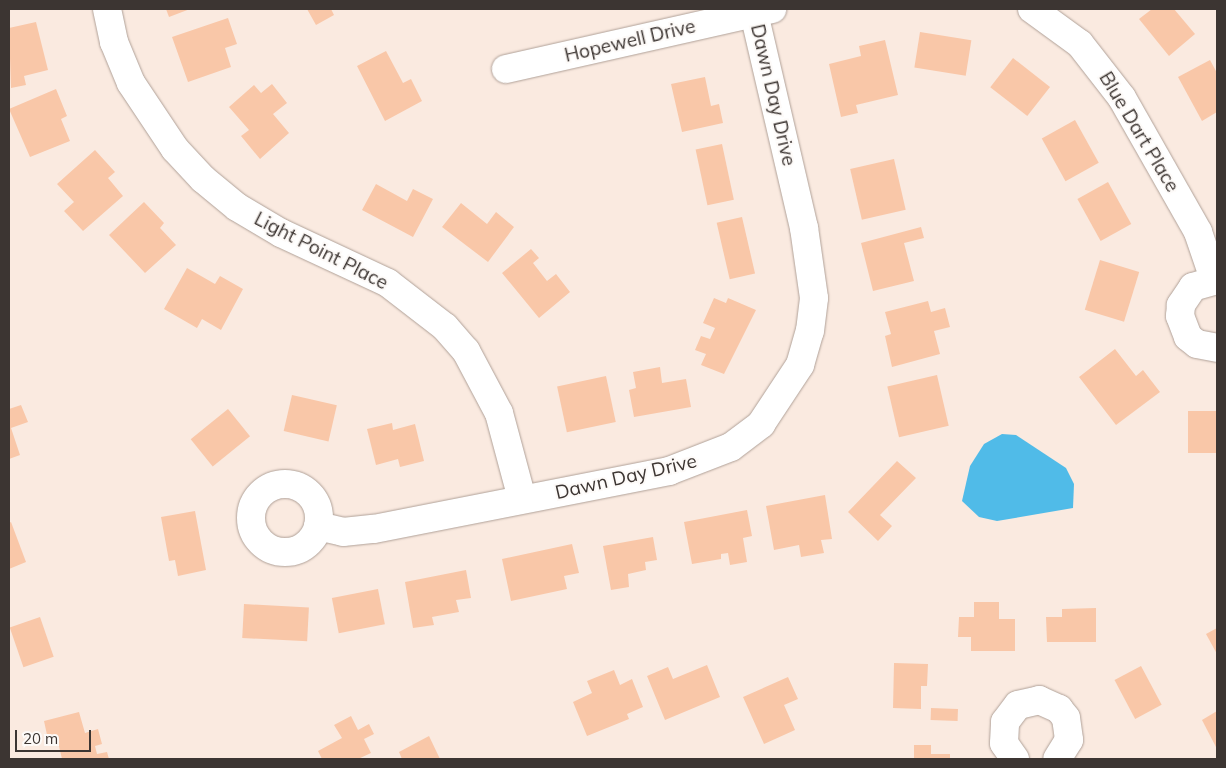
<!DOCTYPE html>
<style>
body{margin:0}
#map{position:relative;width:1226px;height:768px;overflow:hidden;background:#faeae0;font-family:Mulish,sans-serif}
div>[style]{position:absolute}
.water>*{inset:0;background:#50bbe8}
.building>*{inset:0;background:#f9c7a8;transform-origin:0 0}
.roads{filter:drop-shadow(0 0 1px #b0a198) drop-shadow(0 0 1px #b0a198)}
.minor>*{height:28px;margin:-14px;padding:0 14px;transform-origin:14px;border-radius:14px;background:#fff}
.minor>.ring{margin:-14px;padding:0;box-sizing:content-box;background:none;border:28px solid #fff;border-radius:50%}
span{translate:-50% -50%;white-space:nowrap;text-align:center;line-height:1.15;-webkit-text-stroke:4px #fdfaf8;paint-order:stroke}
.street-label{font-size:19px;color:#3c3532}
.frame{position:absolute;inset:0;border:10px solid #3c3532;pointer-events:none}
.scale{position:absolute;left:15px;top:730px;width:76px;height:22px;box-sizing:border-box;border:2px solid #3c3532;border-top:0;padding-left:6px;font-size:15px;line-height:18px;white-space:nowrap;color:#3c3532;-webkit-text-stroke:4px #fdfaf8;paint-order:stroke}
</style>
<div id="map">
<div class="water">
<i style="clip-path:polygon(1002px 434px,1016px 435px,1066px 468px,1074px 484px,1073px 508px,997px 521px,979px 517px,962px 501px,970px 466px,984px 444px)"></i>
</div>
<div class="building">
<i style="clip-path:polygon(166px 9px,190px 9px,169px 17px)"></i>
<i style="clip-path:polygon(307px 9px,331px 9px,334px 15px,316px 25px)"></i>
<i style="clip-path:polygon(1152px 9px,1174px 9px,1195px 34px,1169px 56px,1139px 19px)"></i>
<i style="clip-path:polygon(228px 18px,237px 44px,225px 48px,231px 67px,188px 82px,172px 37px)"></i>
<i style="clip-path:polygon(36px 22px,48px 70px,24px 76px,26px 85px,11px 88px,9px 28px)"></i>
<i style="left:920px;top:32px;width:52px;height:36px;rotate:9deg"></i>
<i style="clip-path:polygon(885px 40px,898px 95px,856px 105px,858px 113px,841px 117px,829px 64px,861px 56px,859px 46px)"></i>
<i style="clip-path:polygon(386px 51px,403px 83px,411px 79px,422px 101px,385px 121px,357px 66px)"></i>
<i style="left:1013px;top:58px;width:47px;height:37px;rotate:38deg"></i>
<i style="clip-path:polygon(1210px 60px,1217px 73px,1217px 112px,1202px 121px,1178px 77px)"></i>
<i style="clip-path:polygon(705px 77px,711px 106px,719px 104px,723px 123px,682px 132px,671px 84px)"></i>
<i style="clip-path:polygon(272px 84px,287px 103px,273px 114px,289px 133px,260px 159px,241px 136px,249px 130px,229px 107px,254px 85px,261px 93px)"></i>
<i style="clip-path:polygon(56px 89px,67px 116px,61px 119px,70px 141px,30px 157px,9px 109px)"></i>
<i style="left:1075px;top:120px;width:49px;height:38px;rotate:61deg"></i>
<i style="left:722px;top:144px;width:57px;height:27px;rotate:78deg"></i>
<i style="clip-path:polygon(95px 150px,115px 172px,108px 178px,123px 196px,83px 231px,64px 211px,74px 202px,57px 184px)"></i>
<i style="left:894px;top:159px;width:52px;height:45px;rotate:77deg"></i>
<i style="left:1108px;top:182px;width:48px;height:35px;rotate:61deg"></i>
<i style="clip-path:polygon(376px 184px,407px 201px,413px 189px,433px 199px,413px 237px,362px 210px)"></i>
<i style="clip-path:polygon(144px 202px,164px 223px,160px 228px,176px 245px,145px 273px,109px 235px)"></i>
<i style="clip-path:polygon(461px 203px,487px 224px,496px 212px,514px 227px,488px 262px,442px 227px)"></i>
<i style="left:742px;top:217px;width:58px;height:26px;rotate:77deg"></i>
<i style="clip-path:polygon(921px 227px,924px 238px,904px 243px,914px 281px,873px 291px,861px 243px)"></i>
<i style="clip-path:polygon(531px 249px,539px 258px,533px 263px,547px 281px,556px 274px,570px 292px,539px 318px,502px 273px)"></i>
<i style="left:1100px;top:260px;width:41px;height:52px;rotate:17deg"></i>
<i style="clip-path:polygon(187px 268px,215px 284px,220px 276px,243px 289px,221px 330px,202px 319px,197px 328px,164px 309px)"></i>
<i style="clip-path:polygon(714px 298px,726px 303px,728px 298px,756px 310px,724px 374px,701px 365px,706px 354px,695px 350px,701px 336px,710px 339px,715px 328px,703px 323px)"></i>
<i style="clip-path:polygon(928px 301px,931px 312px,945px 308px,950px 327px,934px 331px,940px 354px,892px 367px,885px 336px,891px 334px,885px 312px)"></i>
<i style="clip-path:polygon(1115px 349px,1136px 376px,1143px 370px,1160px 392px,1116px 425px,1079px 377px)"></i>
<i style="clip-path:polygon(660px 367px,662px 383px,686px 379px,691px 407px,634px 417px,629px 390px,636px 388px,633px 372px)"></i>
<i style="left:937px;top:375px;width:52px;height:51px;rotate:77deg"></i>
<i style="left:606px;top:376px;width:47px;height:50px;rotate:78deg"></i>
<i style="left:292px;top:395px;width:46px;height:37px;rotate:13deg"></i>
<i style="clip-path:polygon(21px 405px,28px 422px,11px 428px,20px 455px,9px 459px,9px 409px)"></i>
<i style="left:228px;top:409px;width:35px;height:48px;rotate:51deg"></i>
<i style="left:1188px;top:411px;width:29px;height:42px"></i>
<i style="clip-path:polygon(392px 423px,393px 430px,415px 424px,424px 461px,400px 467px,398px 459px,376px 465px,367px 429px)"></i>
<i style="clip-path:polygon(897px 461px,916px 478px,880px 515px,892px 526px,878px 541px,848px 512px)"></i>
<i style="clip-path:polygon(825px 495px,832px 539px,821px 540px,824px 553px,801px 557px,799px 545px,774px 550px,766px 506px)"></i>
<i style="clip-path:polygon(747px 510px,752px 536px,743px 538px,747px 562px,730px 565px,728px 553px,721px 554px,721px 559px,692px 564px,684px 522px)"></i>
<i style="clip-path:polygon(195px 511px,206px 570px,178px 576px,175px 560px,169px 561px,161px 517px)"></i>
<i style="clip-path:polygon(11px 522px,26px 562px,9px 569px,9px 523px)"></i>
<i style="clip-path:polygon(653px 537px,657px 560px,645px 562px,646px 570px,628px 574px,629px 587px,611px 590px,603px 546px)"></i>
<i style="clip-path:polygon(572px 544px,579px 573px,564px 576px,567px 589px,511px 601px,502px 559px)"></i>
<i style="clip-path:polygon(466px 570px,471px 598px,456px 600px,459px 612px,432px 617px,434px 625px,413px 628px,405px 582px)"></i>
<i style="left:378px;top:589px;width:36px;height:47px;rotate:79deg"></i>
<i style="clip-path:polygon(974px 602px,999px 602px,999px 619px,1015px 619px,1015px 651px,971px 651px,971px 637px,958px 637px,959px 617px,974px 617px)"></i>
<i style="left:244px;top:604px;width:65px;height:34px;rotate:3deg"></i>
<i style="clip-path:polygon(1096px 608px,1096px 642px,1047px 642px,1046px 617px,1062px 617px,1062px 609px)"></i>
<i style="left:40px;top:617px;width:42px;height:32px;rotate:71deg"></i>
<i style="clip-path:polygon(1217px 628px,1217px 654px,1206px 634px)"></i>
<i style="clip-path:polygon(894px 663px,928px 664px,927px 686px,921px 686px,921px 709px,893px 708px)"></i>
<i style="clip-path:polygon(707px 665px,720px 697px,665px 720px,647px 676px,668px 667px,673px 679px)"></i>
<i style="left:1141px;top:666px;width:44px;height:30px;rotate:62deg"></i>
<i style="clip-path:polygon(614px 670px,620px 685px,632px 679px,643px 707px,627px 714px,629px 719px,587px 736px,573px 702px,592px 693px,587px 681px)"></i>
<i style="clip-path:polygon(788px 677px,798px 699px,784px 705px,795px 730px,764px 744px,743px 697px)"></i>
<i style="left:931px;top:708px;width:27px;height:12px;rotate:2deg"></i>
<i style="clip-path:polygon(1217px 711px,1217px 749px,1202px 720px)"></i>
<i style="clip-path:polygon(79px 712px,85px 733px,98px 729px,102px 744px,95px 746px,97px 754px,107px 752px,109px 759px,62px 759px,58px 742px,49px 744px,44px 721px)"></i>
<i style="clip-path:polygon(351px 716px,358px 730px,369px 724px,374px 734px,364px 739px,371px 753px,358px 759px,322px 759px,318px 751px,342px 738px,334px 725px)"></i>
<i style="clip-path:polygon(429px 736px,440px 759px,402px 759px,399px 752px)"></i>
<i style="clip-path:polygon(914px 745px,931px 745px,931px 754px,950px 754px,950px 759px,914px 759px)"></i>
</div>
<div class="roads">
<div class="minor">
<i style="left:107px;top:9px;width:34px;rotate:78deg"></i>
<i style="left:114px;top:42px;width:44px;rotate:67.5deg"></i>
<i style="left:131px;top:83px;width:79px;rotate:56.3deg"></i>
<i style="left:175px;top:149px;width:41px;rotate:47deg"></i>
<i style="left:203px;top:179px;width:44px;rotate:39.5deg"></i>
<i style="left:237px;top:207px;width:51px;rotate:30.6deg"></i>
<i style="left:281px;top:233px;width:118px;rotate:25deg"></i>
<i style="left:388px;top:283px;width:72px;rotate:37.7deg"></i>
<i style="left:445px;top:327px;width:32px;rotate:49deg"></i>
<i style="left:466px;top:351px;width:70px;rotate:62deg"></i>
<i style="left:499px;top:413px;width:89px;rotate:75deg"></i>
<i style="left:1032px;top:9px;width:59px;rotate:36.1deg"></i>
<i style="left:1080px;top:44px;width:68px;rotate:52.1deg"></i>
<i style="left:1122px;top:98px;width:154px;rotate:60.4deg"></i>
<i style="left:1198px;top:232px;width:50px;rotate:71.2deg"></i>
<i style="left:506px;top:69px;width:273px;rotate:-12.7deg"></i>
<i style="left:1217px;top:280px;width:25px;rotate:164deg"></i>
<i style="left:1193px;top:287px;width:22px;rotate:124deg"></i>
<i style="left:1181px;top:305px;width:11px;rotate:95deg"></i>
<i style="left:1180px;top:316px;width:22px;rotate:69deg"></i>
<i style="left:1188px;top:337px;width:11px;rotate:38deg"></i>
<i style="left:1197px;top:344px;width:20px;rotate:11deg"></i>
<i class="ring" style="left:251px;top:484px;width:40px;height:40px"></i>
<i style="left:318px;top:526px;width:26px;rotate:13deg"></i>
<i style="left:343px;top:532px;width:31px;rotate:-6deg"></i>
<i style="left:374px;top:529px;width:301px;rotate:-11.1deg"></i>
<i style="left:669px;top:471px;width:66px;rotate:-21.2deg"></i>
<i style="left:731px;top:447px;width:38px;rotate:-37deg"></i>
<i style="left:761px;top:424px;width:71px;rotate:-56.5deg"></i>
<i style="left:800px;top:365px;width:35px;rotate:-74deg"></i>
<i style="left:810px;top:331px;width:33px;rotate:-83deg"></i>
<i style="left:814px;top:298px;width:71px;rotate:-98.1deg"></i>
<i style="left:804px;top:228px;width:225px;rotate:-103.1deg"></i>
<i style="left:1015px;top:759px;width:19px;rotate:-125deg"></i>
<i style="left:1004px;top:743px;width:21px;rotate:-87deg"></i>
<i style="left:1005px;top:722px;width:21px;rotate:-53deg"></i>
<i style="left:1018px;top:705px;width:22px;rotate:-13deg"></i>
<i style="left:1039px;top:700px;width:22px;rotate:24deg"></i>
<i style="left:1059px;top:709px;width:11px;rotate:52deg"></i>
<i style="left:1066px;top:718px;width:22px;rotate:82deg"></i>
<i style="left:1069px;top:740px;width:22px;rotate:122deg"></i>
</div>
</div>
<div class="street-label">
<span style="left:630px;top:41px;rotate:-13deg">Hopewell Drive</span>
<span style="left:773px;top:95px;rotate:77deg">Dawn Day Drive</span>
<span style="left:1139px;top:132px;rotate:59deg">Blue Dart Place</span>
<span style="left:321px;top:251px;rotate:27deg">Light Point Place</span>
<span style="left:626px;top:477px;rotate:-13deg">Dawn Day Drive</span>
</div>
<div class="frame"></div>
<div class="scale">20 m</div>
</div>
